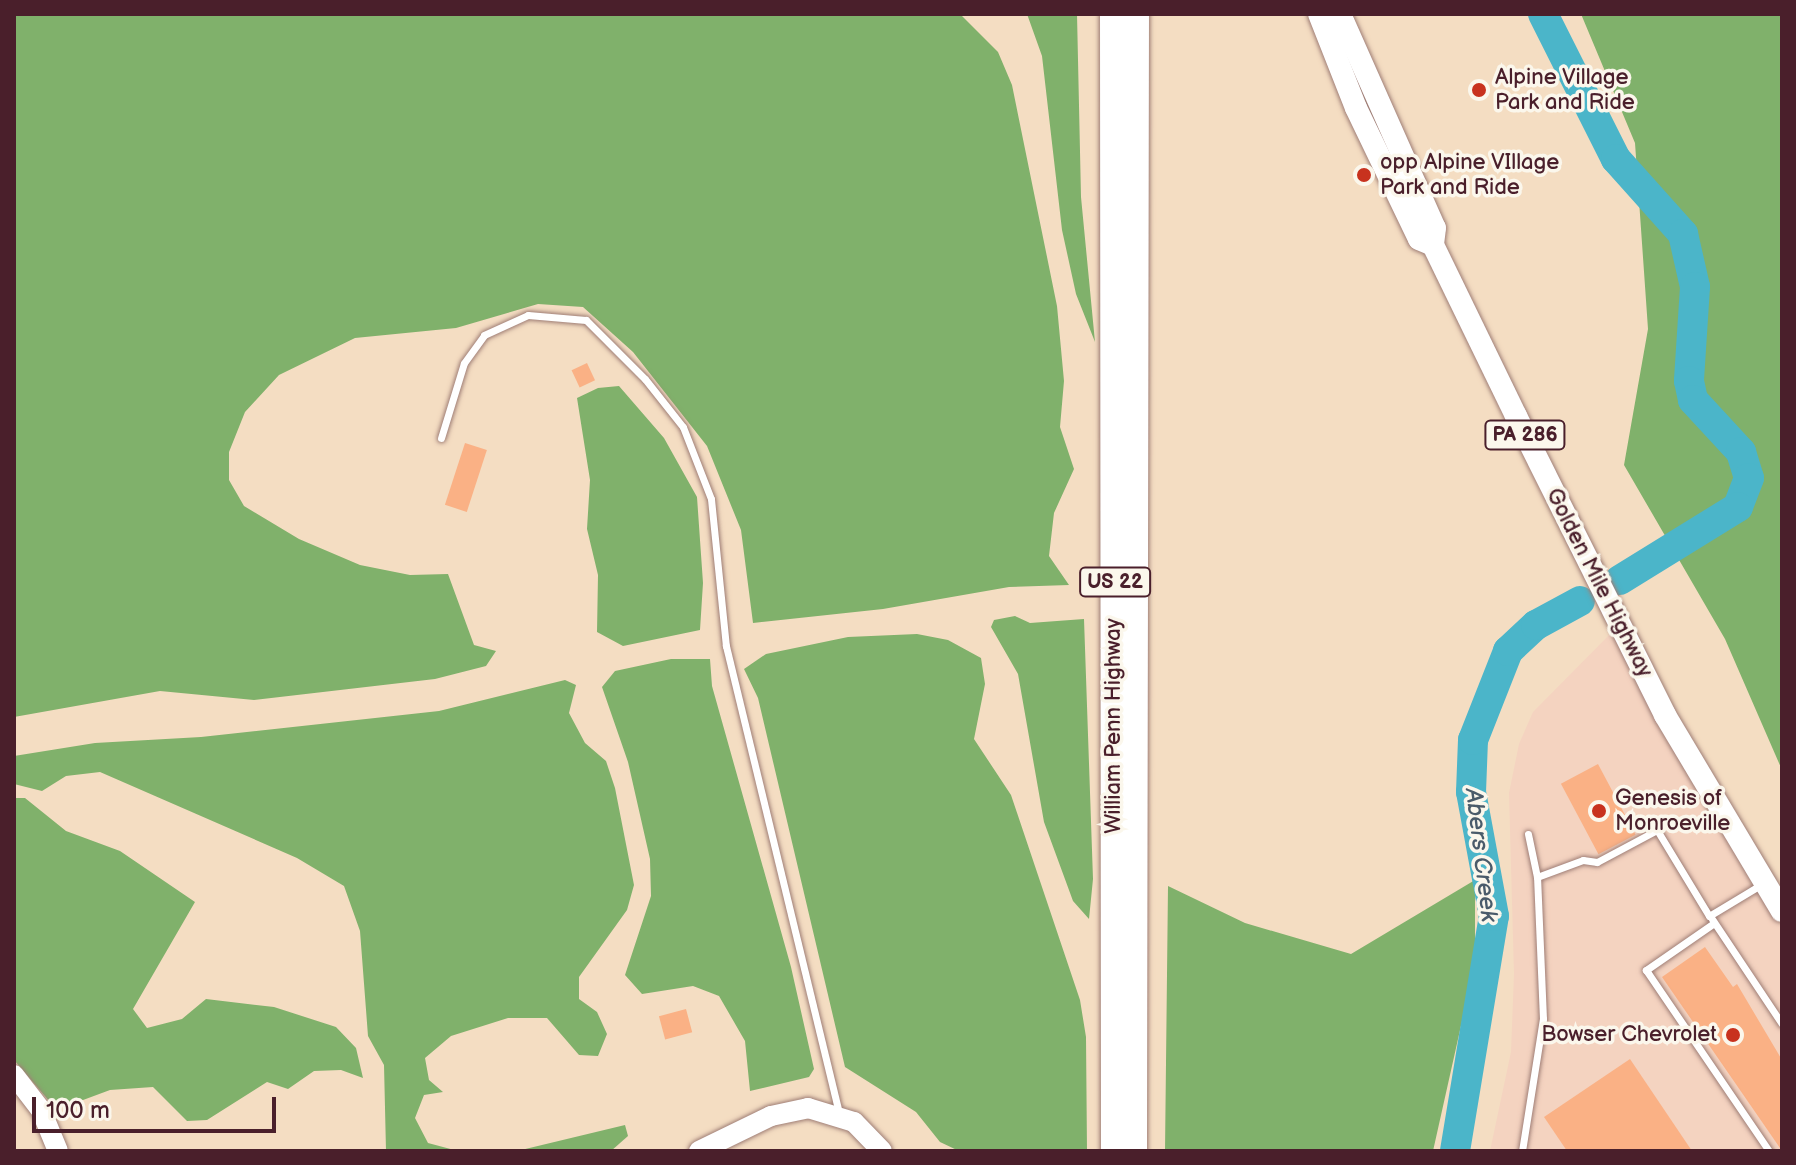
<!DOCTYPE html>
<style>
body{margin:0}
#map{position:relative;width:1796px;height:1165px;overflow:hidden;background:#f4ddc2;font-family:"Balsamiq Sans",sans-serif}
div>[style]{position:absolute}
.built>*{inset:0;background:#f4d3c0}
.forest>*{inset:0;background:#80b16b}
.river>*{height:30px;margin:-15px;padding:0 15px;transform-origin:15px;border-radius:15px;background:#4bb5c9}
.building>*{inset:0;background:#fab185;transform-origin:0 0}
.roads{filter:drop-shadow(0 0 2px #9f7e76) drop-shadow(0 0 2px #9f7e76)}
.lane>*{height:7px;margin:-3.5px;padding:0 3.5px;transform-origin:3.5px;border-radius:3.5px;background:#fff}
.secondary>*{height:20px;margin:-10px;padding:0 10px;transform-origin:10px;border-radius:10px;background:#fff}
.primary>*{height:22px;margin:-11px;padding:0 11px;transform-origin:11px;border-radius:11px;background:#fff}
.highway>*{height:26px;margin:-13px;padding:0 13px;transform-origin:13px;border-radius:13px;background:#fff}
.dots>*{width:22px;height:22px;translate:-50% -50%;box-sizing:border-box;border:4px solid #fbf7ec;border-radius:50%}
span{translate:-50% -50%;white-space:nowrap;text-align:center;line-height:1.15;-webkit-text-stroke:7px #fbf7ec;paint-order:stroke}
.shield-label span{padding:2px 6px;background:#fbf7ec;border:2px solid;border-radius:6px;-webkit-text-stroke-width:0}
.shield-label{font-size:20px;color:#4a1f2b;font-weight:700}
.poi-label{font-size:22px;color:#4a1f2b}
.left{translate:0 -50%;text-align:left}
.right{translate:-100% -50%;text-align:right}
.street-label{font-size:22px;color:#4a1f2b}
.water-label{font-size:24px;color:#4a5b6a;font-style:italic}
.frame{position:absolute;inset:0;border:16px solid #4a1f2b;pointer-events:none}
.scale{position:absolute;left:32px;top:1097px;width:244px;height:36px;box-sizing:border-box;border:4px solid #4a1f2b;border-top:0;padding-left:10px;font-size:24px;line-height:28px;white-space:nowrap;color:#4a1f2b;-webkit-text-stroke:6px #fbf7ec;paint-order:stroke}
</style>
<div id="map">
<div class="built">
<i style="clip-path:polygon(1619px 625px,1782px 911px,1782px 1151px,1490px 1151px,1511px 1052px,1514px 974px,1509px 793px,1519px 744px,1533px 712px)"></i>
</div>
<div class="forest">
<i style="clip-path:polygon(14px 14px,960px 14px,998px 52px,1012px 85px,1057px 306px,1064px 381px,1060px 427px,1074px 469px,1054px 513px,1049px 556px,1069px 585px,1009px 587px,883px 609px,753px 623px,741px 530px,707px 446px,633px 352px,583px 307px,538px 304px,456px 328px,355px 338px,279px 375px,245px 412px,229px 452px,229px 480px,244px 506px,299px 539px,360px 565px,410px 575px,448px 574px,474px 645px,496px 651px,486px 666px,435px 679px,254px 700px,160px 691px,14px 717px)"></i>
<i style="clip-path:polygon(1027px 14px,1077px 14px,1081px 197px,1095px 342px,1076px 294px,1062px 230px,1042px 56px)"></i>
<i style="clip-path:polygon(1581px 14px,1782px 14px,1782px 770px,1725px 639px,1624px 465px,1648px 329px,1635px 143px)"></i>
<i style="clip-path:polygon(619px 386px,664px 438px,697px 497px,703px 583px,700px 630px,623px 646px,597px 632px,598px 575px,587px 529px,590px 480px,577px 398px,598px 388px)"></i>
<i style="clip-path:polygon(1015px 616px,1030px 623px,1084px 619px,1093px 879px,1089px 919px,1073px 901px,1044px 822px,1018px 674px,991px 627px,994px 620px)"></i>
<i style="clip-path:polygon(917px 634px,948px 640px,981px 658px,985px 684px,974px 739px,1011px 795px,1080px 1000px,1086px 1037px,1087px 1151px,959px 1151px,940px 1142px,916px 1112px,845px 1067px,758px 698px,744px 669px,766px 654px,848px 637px)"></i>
<i style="clip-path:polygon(671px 659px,710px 659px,712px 686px,791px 967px,814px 1069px,809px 1077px,750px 1091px,745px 1041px,719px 996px,693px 986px,642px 994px,625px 975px,651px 896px,650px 859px,628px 762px,602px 687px,615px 671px)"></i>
<i style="clip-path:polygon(565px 680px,576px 685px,569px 713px,585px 743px,606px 761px,615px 788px,634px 885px,627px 910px,579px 977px,579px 999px,597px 1012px,607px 1034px,598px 1056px,579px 1055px,547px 1018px,508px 1018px,451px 1036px,425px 1058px,429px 1080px,443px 1092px,424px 1095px,415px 1118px,428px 1143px,458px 1151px,386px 1151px,384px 1065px,368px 1036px,360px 931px,344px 886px,297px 858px,100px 772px,66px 776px,42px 791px,14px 784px,14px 756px,95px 743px,201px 737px,439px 711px)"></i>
<i style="clip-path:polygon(14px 798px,25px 798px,66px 831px,120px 851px,195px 902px,133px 1009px,147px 1028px,182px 1019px,206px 999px,274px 1007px,336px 1027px,356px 1048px,363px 1078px,341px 1070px,314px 1071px,288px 1089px,267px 1082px,207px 1120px,187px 1121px,153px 1087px,110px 1090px,75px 1103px,50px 1102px,14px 1060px)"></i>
<i style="clip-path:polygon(1475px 880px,1475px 963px,1433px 1151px,1165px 1151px,1168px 886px,1245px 923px,1351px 954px)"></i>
<i style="clip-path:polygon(625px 1125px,628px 1136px,611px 1151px,517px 1151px)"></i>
</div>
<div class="river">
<i style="left:1543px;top:14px;width:162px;rotate:63.3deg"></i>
<i style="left:1616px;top:159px;width:101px;rotate:48.2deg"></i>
<i style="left:1683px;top:234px;width:54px;rotate:77.2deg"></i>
<i style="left:1695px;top:287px;width:94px;rotate:93.7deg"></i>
<i style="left:1689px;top:381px;width:19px;rotate:78deg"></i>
<i style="left:1693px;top:400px;width:71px;rotate:47.3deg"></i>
<i style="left:1741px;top:452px;width:27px;rotate:73deg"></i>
<i style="left:1749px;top:478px;width:31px;rotate:111deg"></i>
<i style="left:1738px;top:507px;width:139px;rotate:148.3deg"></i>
<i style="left:1455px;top:1151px;width:238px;rotate:-80.6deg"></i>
<i style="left:1494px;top:916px;width:126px;rotate:-100.5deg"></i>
<i style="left:1471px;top:792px;width:52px;rotate:-87.8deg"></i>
<i style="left:1473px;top:740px;width:96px;rotate:-68.5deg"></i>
<i style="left:1508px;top:651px;width:38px;rotate:-43deg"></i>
<i style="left:1536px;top:625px;width:50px;rotate:-28.6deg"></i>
</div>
<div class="building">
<i style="left:587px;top:363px;width:19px;height:17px;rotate:65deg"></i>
<i style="left:465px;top:443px;width:23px;height:65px;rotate:18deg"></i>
<i style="left:1598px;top:764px;width:80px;height:42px;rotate:62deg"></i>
<i style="clip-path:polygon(1705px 947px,1733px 987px,1737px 984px,1782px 1060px,1782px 1151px,1662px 977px)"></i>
<i style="left:686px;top:1009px;width:24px;height:28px;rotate:75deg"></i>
<i style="clip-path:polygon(1630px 1059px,1692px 1151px,1567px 1151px,1544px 1117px)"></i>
</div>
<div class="roads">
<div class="lane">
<i style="left:441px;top:438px;width:78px;rotate:-73deg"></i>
<i style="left:464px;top:363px;width:34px;rotate:-54deg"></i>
<i style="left:484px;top:335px;width:48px;rotate:-24.4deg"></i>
<i style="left:528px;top:315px;width:58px;rotate:4.9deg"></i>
<i style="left:586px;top:320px;width:83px;rotate:45deg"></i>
<i style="left:645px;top:379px;width:61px;rotate:51.6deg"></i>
<i style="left:683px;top:427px;width:77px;rotate:68.7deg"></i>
<i style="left:711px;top:499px;width:148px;rotate:84.2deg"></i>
<i style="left:726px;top:646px;width:481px;rotate:76.4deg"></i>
<i style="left:1528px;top:834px;width:44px;rotate:78.2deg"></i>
<i style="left:1712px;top:919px;width:126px;rotate:56.3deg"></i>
<i style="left:1714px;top:923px;width:83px;rotate:145.3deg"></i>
<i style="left:1646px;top:970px;width:219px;rotate:55.8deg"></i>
<i style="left:1522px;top:1151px;width:134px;rotate:-81deg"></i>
<i style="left:1543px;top:1019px;width:142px;rotate:-92.4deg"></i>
<i style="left:1537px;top:877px;width:49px;rotate:-20.3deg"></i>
<i style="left:1583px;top:860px;width:14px;rotate:8deg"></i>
<i style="left:1597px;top:862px;width:68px;rotate:-28.1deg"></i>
<i style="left:1657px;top:830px;width:100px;rotate:58.8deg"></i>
<i style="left:1709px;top:916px;width:62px;rotate:-31.1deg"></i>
</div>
<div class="secondary">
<i style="left:14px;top:1075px;width:44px;rotate:52.4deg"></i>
<i style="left:41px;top:1110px;width:44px;rotate:67.5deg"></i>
<i style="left:699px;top:1151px;width:80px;rotate:-25.9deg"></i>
<i style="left:771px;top:1116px;width:38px;rotate:-12deg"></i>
<i style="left:808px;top:1108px;width:48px;rotate:16.9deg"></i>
<i style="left:854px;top:1122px;width:40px;rotate:46deg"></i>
</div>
<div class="primary">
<i style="left:1319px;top:14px;width:101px;rotate:68.5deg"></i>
<i style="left:1356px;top:108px;width:145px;rotate:64.3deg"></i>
<i style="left:1419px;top:239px;width:15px;rotate:23deg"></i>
<i style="left:1340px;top:14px;width:234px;rotate:66.1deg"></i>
<i style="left:1435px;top:228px;width:17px;rotate:97deg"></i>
<i style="left:1433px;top:245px;width:190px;rotate:64.1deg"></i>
<i style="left:1516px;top:416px;width:334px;rotate:63.5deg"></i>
<i style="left:1665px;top:715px;width:228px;rotate:59.2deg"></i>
</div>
<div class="highway">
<i style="left:1113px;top:14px;width:1137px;rotate:89.95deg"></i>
<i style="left:1134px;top:1151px;width:1137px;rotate:-89.9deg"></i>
</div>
</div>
<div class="dots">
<i style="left:1479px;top:90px;background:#c8321e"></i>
<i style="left:1364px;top:175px;background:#c8321e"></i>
<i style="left:1599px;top:811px;background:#c8321e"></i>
<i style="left:1733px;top:1035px;background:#c8321e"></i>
</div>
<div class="shield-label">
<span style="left:1525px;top:435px">PA 286</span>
<span style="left:1115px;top:582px">US 22</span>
</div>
<div class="poi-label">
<span class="left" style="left:1495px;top:90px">Alpine Village<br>Park and Ride</span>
<span class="left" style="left:1380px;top:175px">opp Alpine VIllage<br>Park and Ride</span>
<span class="left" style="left:1615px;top:811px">Genesis of<br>Monroeville</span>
<span class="right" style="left:1717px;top:1035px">Bowser Chevrolet</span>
</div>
<div class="street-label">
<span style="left:1599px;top:583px;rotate:63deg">Golden Mile Highway</span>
<span style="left:1114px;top:726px;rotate:-90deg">William Penn Highway</span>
</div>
<div class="water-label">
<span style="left:1481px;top:855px;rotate:83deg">Abers Creek</span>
</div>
<div class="frame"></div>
<div class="scale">100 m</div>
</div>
